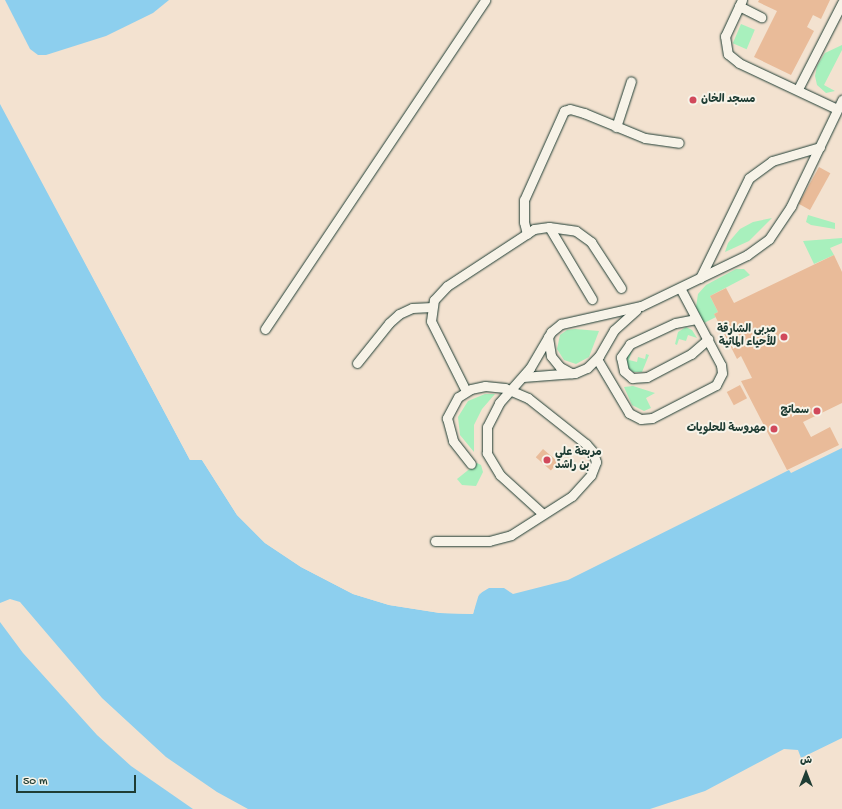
<!DOCTYPE html>
<meta charset="utf-8">
<style>
body{margin:0}
#map{position:relative;width:842px;height:809px;overflow:hidden;background:#f3e2d0;font-family:"Gochi Hand","Playpen Sans Arabic",sans-serif}
div>[style]{position:absolute}
.green>*{inset:0;background:#a8f0bd;transform-origin:0 0}
.water>*{inset:0;background:#8dcfee}
.pier>*{inset:0;background:#f3e2d0}
.building>*{inset:0;background:#e9bb99;transform-origin:0 0}
.roads{filter:drop-shadow(0 0 1px #1f3d34) drop-shadow(0 0 1px #1f3d34)}
.lane>*{height:9px;margin:-4.5px;padding:0 4.5px;transform-origin:4.5px;border-radius:4.5px;background:#f7f3e8}
.dots>*{width:11px;height:11px;translate:-50% -50%;box-sizing:border-box;border:2px solid #f7f3e8;border-radius:50%}
span{translate:-50% -50%;white-space:nowrap;text-align:center;line-height:1.15;-webkit-text-stroke:4px #f7f3e8;paint-order:stroke}
.poi-label{font-size:11px;color:#1f3d34;font-weight:700}
.left{translate:0 -50%;text-align:left}
.right{translate:-100% -50%;text-align:right}
.north{position:absolute;left:786px;top:753px;width:40px;height:40px;-webkit-text-stroke:3px #f7f3e8;paint-order:stroke;rotate:0deg;font-size:11px;font-weight:700;line-height:16px;text-align:center;color:#1f3d34}
.north::after{content:'';display:block;margin:auto;width:14px;height:18px;background:#1f3d34;clip-path:polygon(50% 0,100% 100%,50% 72%,0 100%)}
.scale{position:absolute;left:16px;top:775px;width:120px;height:18px;box-sizing:border-box;border:2px solid #1f3d34;border-top:0;padding-left:5px;font-size:12px;line-height:14px;white-space:nowrap;color:#1f3d34;-webkit-text-stroke:3px #f7f3e8;paint-order:stroke}
</style>
<div id="map">
<div class="green">
<i style="left:741px;top:24px;width:15px;height:21px;rotate:23deg"></i>
<i style="clip-path:polygon(842px 45px,842px 50px,824px 85px,835px 91px,826px 93px,817px 85px,815px 76px,817px 66px,825px 53px)"></i>
<i style="clip-path:polygon(808px 215px,835px 223px,835px 229px,811px 225px,806px 222px)"></i>
<i style="clip-path:polygon(772px 218px,749px 241px,725px 252px,728px 243px,740px 229px,753px 222px)"></i>
<i style="clip-path:polygon(842px 238px,842px 243px,830px 248px,834px 255px,814px 264px,803px 241px)"></i>
<i style="clip-path:polygon(736px 269px,744px 269px,750px 275px,710px 296px,718px 312px,714px 314px,716px 317px,704px 323px,696px 307px,698px 294px,706px 285px)"></i>
<i style="clip-path:polygon(686px 327px,692px 330px,697px 338px,688px 335px,686px 341px,679px 339px,677px 345px,675px 344px,678px 332px)"></i>
<i style="clip-path:polygon(575px 329px,599px 331px,589px 357px,576px 364px,564px 360px,557px 349px,560px 335px,567px 330px)"></i>
<i style="clip-path:polygon(632px 350px,629px 360px,637px 362px,638px 357px,645px 359px,646px 354px,649px 355px,642px 372px,633px 372px,628px 368px,626px 356px)"></i>
<i style="clip-path:polygon(633px 386px,655px 393px,646px 398px,651px 408px,644px 411px,632px 405px,624px 387px)"></i>
<i style="clip-path:polygon(485px 394px,495px 394px,482px 409px,474px 425px,474px 452px,460px 435px,458px 417px,468px 401px)"></i>
<i style="clip-path:polygon(477px 463px,481px 465px,483px 472px,476px 486px,462px 485px,457px 479px)"></i>
</div>
<div class="water">
<i style="clip-path:polygon(5px 0,169px 0,153px 13px,106px 36px,46px 55px,38px 55px,30px 49px)"></i>
<i style="clip-path:polygon(0 104px,190px 460px,202px 460px,237px 515px,265px 543px,301px 567px,353px 594px,389px 605px,440px 613px,473px 614px,479px 594px,489px 588px,504px 588px,513px 594px,568px 580px,789px 470px,791px 473px,842px 448px,842px 738px,801px 758px,798px 750px,784px 749px,705px 791px,650px 809px,248px 809px,217px 792px,166px 757px,102px 698px,20px 602px,10px 599px,0 603px)"></i>
<i style="clip-path:polygon(0 622px,23px 653px,97px 735px,131px 766px,193px 809px,0 809px)"></i>
</div>
<div class="pier">
<i style="clip-path:polygon(0 102px,191px 458px,203px 459px,238px 513px,266px 541px,302px 566px,354px 593px,389px 603px,440px 611px,472px 612px,476px 596px,483px 591px,477px 597px,473px 614px,440px 613px,389px 605px,353px 594px,301px 567px,265px 543px,237px 515px,202px 460px,190px 460px)"></i>
</div>
<div class="building">
<i style="clip-path:polygon(759px 0,830px 0,821px 19px,813px 15px,807px 27px,814px 31px,791px 75px,754px 57px,777px 11px,758px 2px)"></i>
<i style="left:819px;top:167px;width:13px;height:42px;rotate:29deg"></i>
<i style="clip-path:polygon(834px 255px,842px 272px,842px 403px,803px 422px,811px 437px,830px 427px,839px 445px,787px 470px,741px 381px,752px 378px,741px 356px,737px 359px,714px 314px,718px 312px,710px 296px,726px 288px,734px 303px)"></i>
<i style="left:740px;top:385px;width:15px;height:15px;rotate:62deg"></i>
<i style="left:543px;top:449px;width:20px;height:11px;rotate:41deg"></i>
</div>
<div class="roads">
<div class="lane">
<i style="left:742px;top:0;width:40px;rotate:115deg"></i>
<i style="left:725px;top:36px;width:18px;rotate:81deg"></i>
<i style="left:728px;top:54px;width:14px;rotate:39deg"></i>
<i style="left:739px;top:63px;width:108px;rotate:25.1deg"></i>
<i style="left:739px;top:6px;width:25px;rotate:27deg"></i>
<i style="left:798px;top:89px;width:97px;rotate:-62.9deg"></i>
<i style="left:616px;top:127px;width:48px;rotate:-71.9deg"></i>
<i style="left:549px;top:227px;width:84px;rotate:59.2deg"></i>
<i style="left:527px;top:234px;width:12px;rotate:-104deg"></i>
<i style="left:524px;top:222px;width:22px;rotate:-90deg"></i>
<i style="left:524px;top:200px;width:98px;rotate:-65.8deg"></i>
<i style="left:564px;top:111px;width:6px;rotate:-18deg"></i>
<i style="left:570px;top:109px;width:15px;rotate:16deg"></i>
<i style="left:584px;top:113px;width:66px;rotate:22.3deg"></i>
<i style="left:645px;top:138px;width:34px;rotate:8deg"></i>
<i style="left:700px;top:278px;width:111px;rotate:-63.9deg"></i>
<i style="left:749px;top:178px;width:29px;rotate:-36deg"></i>
<i style="left:772px;top:161px;width:50px;rotate:-16.3deg"></i>
<i style="left:696px;top:319px;width:21px;rotate:169deg"></i>
<i style="left:675px;top:323px;width:50px;rotate:155deg"></i>
<i style="left:630px;top:344px;width:16px;rotate:125deg"></i>
<i style="left:621px;top:357px;width:14px;rotate:78deg"></i>
<i style="left:624px;top:371px;width:11px;rotate:41deg"></i>
<i style="left:632px;top:378px;width:15px;rotate:-4deg"></i>
<i style="left:647px;top:377px;width:50px;rotate:-27.6deg"></i>
<i style="left:691px;top:354px;width:23px;rotate:-41deg"></i>
<i style="left:265px;top:329px;width:396px;rotate:-56.2deg"></i>
<i style="left:548px;top:337px;width:19px;rotate:81deg"></i>
<i style="left:551px;top:356px;width:14px;rotate:51deg"></i>
<i style="left:560px;top:367px;width:13px;rotate:29deg"></i>
<i style="left:597px;top:359px;width:63px;rotate:59.3deg"></i>
<i style="left:629px;top:413px;width:13px;rotate:27deg"></i>
<i style="left:641px;top:419px;width:11px;rotate:-5deg"></i>
<i style="left:652px;top:418px;width:72px;rotate:-27.3deg"></i>
<i style="left:716px;top:385px;width:13px;rotate:-63deg"></i>
<i style="left:722px;top:373px;width:8px;rotate:-97deg"></i>
<i style="left:721px;top:365px;width:87px;rotate:-118deg"></i>
<i style="left:357px;top:363px;width:51px;rotate:-51.3deg"></i>
<i style="left:389px;top:323px;width:13px;rotate:-42deg"></i>
<i style="left:399px;top:314px;width:14px;rotate:-25deg"></i>
<i style="left:412px;top:308px;width:20px;rotate:-3deg"></i>
<i style="left:523px;top:377px;width:52px;rotate:-4.4deg"></i>
<i style="left:575px;top:373px;width:13px;rotate:-23deg"></i>
<i style="left:587px;top:368px;width:17px;rotate:-45deg"></i>
<i style="left:599px;top:356px;width:30px;rotate:-60deg"></i>
<i style="left:614px;top:330px;width:30px;rotate:-42deg"></i>
<i style="left:466px;top:391px;width:78px;rotate:-116.6deg"></i>
<i style="left:431px;top:321px;width:21px;rotate:-82deg"></i>
<i style="left:434px;top:300px;width:19px;rotate:-47deg"></i>
<i style="left:447px;top:286px;width:104px;rotate:-33.2deg"></i>
<i style="left:534px;top:229px;width:15px;rotate:-8deg"></i>
<i style="left:549px;top:227px;width:27px;rotate:8deg"></i>
<i style="left:576px;top:231px;width:19px;rotate:36deg"></i>
<i style="left:591px;top:242px;width:55px;rotate:56.9deg"></i>
<i style="left:543px;top:514px;width:58px;rotate:-137.8deg"></i>
<i style="left:500px;top:475px;width:26px;rotate:-121deg"></i>
<i style="left:487px;top:453px;width:26px;rotate:-90deg"></i>
<i style="left:487px;top:427px;width:27px;rotate:-63deg"></i>
<i style="left:499px;top:403px;width:47px;rotate:-48.5deg"></i>
<i style="left:530px;top:368px;width:42px;rotate:-59.7deg"></i>
<i style="left:551px;top:332px;width:13px;rotate:-39deg"></i>
<i style="left:561px;top:324px;width:82px;rotate:-12.7deg"></i>
<i style="left:641px;top:306px;width:118px;rotate:-25.7deg"></i>
<i style="left:747px;top:255px;width:27px;rotate:-36deg"></i>
<i style="left:769px;top:239px;width:40px;rotate:-56deg"></i>
<i style="left:791px;top:206px;width:118px;rotate:-64.3deg"></i>
<i style="left:435px;top:541px;width:54px"></i>
<i style="left:489px;top:541px;width:23px;rotate:-15deg"></i>
<i style="left:511px;top:535px;width:72px;rotate:-32.6deg"></i>
<i style="left:572px;top:496px;width:28px;rotate:-48deg"></i>
<i style="left:591px;top:475px;width:14px;rotate:-69deg"></i>
<i style="left:596px;top:462px;width:10px;rotate:-107deg"></i>
<i style="left:593px;top:452px;width:11px;rotate:-131deg"></i>
<i style="left:586px;top:444px;width:74px;rotate:-141.6deg"></i>
<i style="left:528px;top:398px;width:25px;rotate:-157deg"></i>
<i style="left:505px;top:388px;width:20px;rotate:-174deg"></i>
<i style="left:485px;top:386px;width:14px;rotate:168deg"></i>
<i style="left:471px;top:389px;width:15px;rotate:148deg"></i>
<i style="left:458px;top:397px;width:24px;rotate:118deg"></i>
<i style="left:447px;top:418px;width:24px;rotate:75deg"></i>
<i style="left:453px;top:441px;width:29px;rotate:52deg"></i>
</div>
</div>
<div class="dots">
<i style="left:693px;top:100px;background:#d1495b"></i>
<i style="left:784px;top:337px;background:#d1495b"></i>
<i style="left:817px;top:411px;background:#d1495b"></i>
<i style="left:774px;top:429px;background:#d1495b"></i>
<i style="left:547px;top:460px;background:#d1495b"></i>
</div>
<div class="poi-label">
<span class="left" style="left:701px;top:100px">مسجد الخان</span>
<span class="right" style="left:776px;top:337px">مربى الشارقة<br>للأحياء المائية</span>
<span class="right" style="left:809px;top:411px">سماتج</span>
<span class="right" style="left:766px;top:429px">مهروسة للحلويات</span>
<span class="left" style="left:555px;top:460px">مربعة علي<br>بن راشد</span>
</div>
<div class="north">ش</div>
<div class="scale">50 m</div>
</div>
